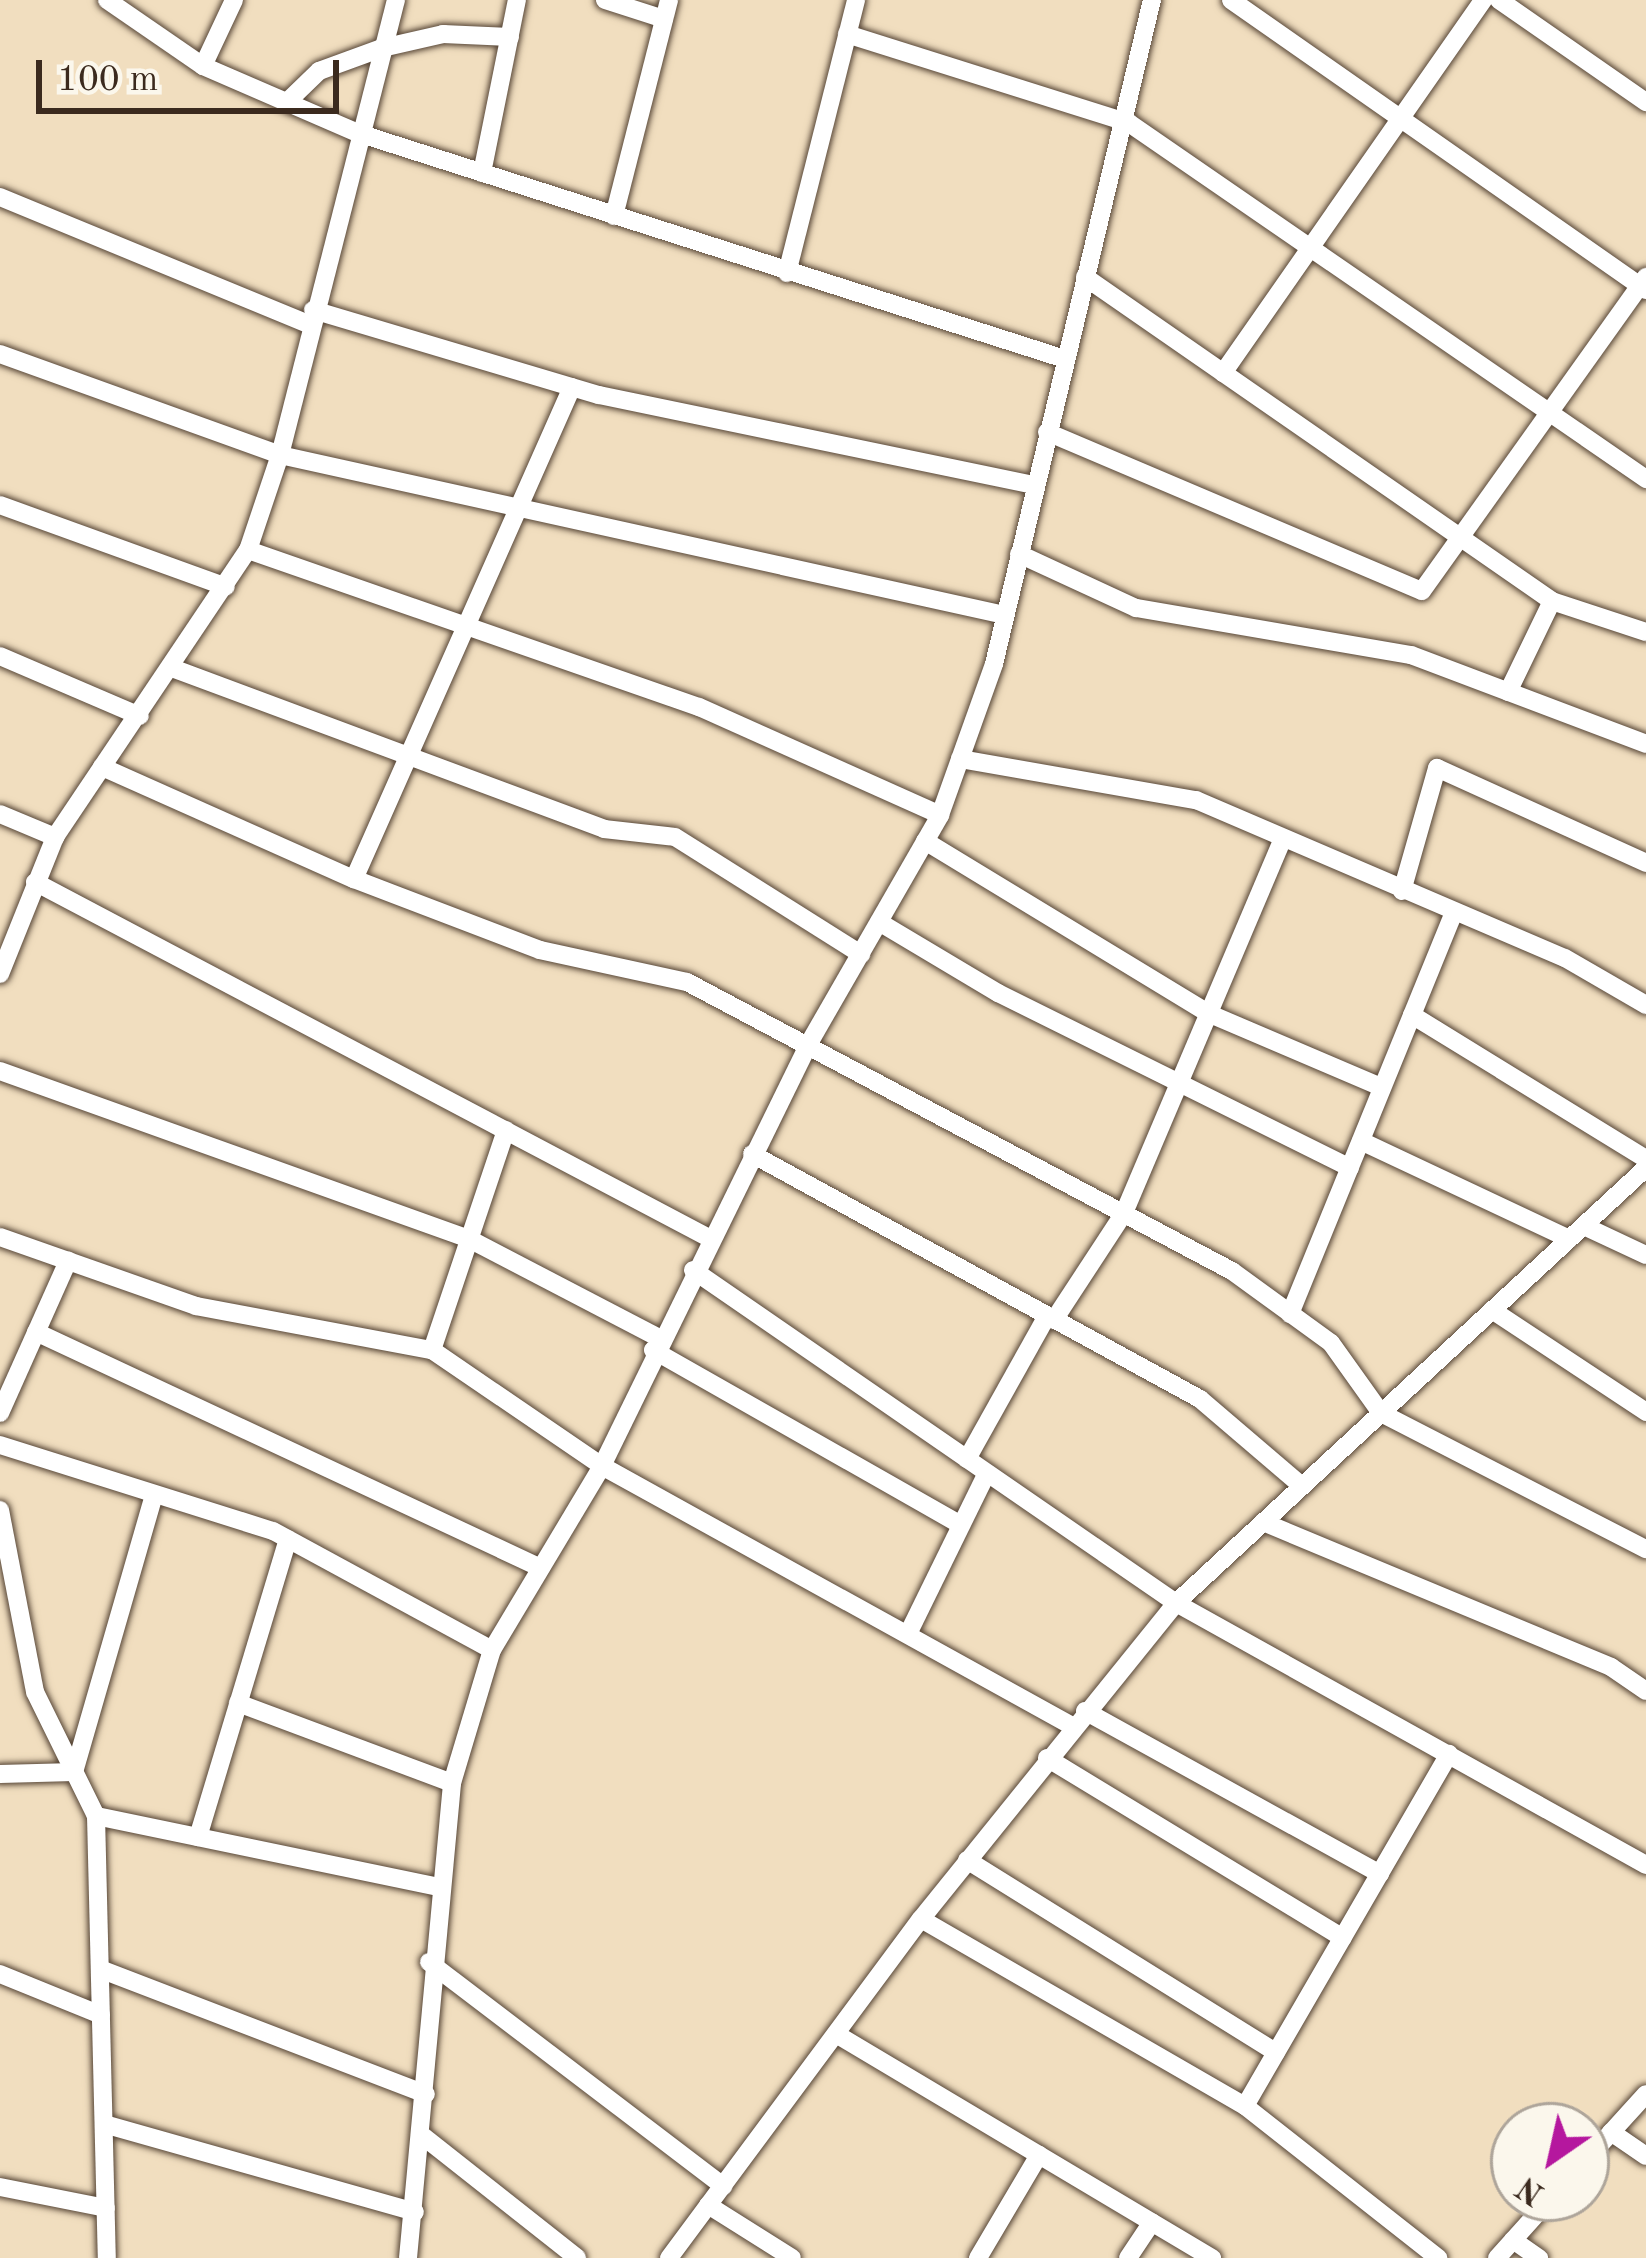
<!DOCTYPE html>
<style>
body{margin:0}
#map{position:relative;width:1646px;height:2258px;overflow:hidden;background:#f1debf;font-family:"Old Standard TT",serif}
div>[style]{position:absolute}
.roads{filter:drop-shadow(0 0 3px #564536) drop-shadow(0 0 3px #564536)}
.minor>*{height:18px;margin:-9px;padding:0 9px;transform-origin:9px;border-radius:9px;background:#fff}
span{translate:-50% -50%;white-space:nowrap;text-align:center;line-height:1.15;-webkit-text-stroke:9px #fbf7ec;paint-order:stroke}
.north{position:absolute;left:1490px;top:2102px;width:120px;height:120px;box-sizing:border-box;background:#fbf7ec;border:3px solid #aea59a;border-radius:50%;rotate:214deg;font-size:33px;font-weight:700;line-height:48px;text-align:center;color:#3b2a1e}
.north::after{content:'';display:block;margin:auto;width:42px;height:54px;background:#b5179e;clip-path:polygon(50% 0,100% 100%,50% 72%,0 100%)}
.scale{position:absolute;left:36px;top:60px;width:303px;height:54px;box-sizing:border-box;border:6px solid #3b2a1e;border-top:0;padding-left:15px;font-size:36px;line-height:42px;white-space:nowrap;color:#3b2a1e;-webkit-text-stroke:9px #fbf7ec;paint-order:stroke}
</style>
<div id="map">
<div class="roads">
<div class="minor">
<i style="left:107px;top:0;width:116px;rotate:34.5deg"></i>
<i style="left:203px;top:66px;width:169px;rotate:23.4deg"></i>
<i style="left:358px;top:133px;width:742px;rotate:17.73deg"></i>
<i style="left:605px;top:0;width:62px;rotate:17.9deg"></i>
<i style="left:1231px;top:0;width:506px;rotate:34.95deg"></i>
<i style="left:1499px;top:0;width:179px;rotate:34.8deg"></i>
<i style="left:847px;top:34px;width:296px;rotate:17.5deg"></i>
<i style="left:1129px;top:123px;width:628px;rotate:34.55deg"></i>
<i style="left:203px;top:66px;width:73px;rotate:-64.8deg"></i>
<i style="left:287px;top:102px;width:45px;rotate:-44.1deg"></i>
<i style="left:319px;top:71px;width:67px;rotate:-20.1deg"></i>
<i style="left:382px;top:48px;width:63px;rotate:-12.9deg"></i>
<i style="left:443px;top:34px;width:67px;rotate:2.6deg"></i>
<i style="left:482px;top:173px;width:177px;rotate:-78.6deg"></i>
<i style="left:0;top:197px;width:335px;rotate:22.4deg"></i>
<i style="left:614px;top:216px;width:223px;rotate:-75.7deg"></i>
<i style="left:787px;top:273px;width:282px;rotate:-75.8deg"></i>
<i style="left:1085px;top:277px;width:568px;rotate:34.75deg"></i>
<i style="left:1552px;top:601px;width:99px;rotate:18.3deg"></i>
<i style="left:313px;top:310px;width:298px;rotate:16.6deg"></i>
<i style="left:599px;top:395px;width:444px;rotate:11.7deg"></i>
<i style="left:0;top:354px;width:298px;rotate:19.8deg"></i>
<i style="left:280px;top:455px;width:742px;rotate:12.45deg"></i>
<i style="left:1223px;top:373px;width:455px;rotate:-55.1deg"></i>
<i style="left:1047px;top:432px;width:407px;rotate:23deg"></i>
<i style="left:1422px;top:591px;width:386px;rotate:-54.5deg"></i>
<i style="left:0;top:505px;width:240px;rotate:19.9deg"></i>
<i style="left:248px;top:550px;width:478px;rotate:19.2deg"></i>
<i style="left:699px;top:707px;width:264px;rotate:24.1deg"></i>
<i style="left:1019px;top:554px;width:129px;rotate:24.8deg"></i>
<i style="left:1136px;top:608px;width:279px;rotate:9.7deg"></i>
<i style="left:1411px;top:655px;width:251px;rotate:20.7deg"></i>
<i style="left:0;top:656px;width:152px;rotate:23.2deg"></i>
<i style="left:172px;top:668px;width:461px;rotate:20.4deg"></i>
<i style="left:604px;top:829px;width:71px;rotate:6.4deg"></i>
<i style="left:675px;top:837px;width:220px;rotate:32.2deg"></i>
<i style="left:1508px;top:692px;width:101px;rotate:-64.2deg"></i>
<i style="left:960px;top:759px;width:240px;rotate:9.9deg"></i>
<i style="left:1196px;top:800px;width:401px;rotate:23.2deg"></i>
<i style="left:1565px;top:958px;width:94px;rotate:30.1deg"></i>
<i style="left:102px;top:767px;width:276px;rotate:24deg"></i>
<i style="left:354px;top:879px;width:199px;rotate:20.9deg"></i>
<i style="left:540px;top:950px;width:150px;rotate:12.3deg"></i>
<i style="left:687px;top:982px;width:617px;rotate:27.94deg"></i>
<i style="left:1232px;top:1271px;width:122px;rotate:36deg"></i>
<i style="left:1331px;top:1343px;width:86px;rotate:54.5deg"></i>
<i style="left:1381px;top:1413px;width:298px;rotate:27.2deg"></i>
<i style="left:0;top:814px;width:60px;rotate:22.7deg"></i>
<i style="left:925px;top:841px;width:333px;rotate:31.3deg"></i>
<i style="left:1210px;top:1014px;width:186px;rotate:23.1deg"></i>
<i style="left:354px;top:879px;width:538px;rotate:-66.1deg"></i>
<i style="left:35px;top:882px;width:762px;rotate:27.84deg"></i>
<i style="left:1402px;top:891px;width:128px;rotate:-74.1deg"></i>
<i style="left:1437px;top:768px;width:230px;rotate:24.4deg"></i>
<i style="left:879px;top:922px;width:139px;rotate:30.8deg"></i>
<i style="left:998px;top:993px;width:393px;rotate:26.4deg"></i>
<i style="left:0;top:974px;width:148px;rotate:-68.1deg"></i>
<i style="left:55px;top:837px;width:346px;rotate:-56.1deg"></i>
<i style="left:248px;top:550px;width:100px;rotate:-71.4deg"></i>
<i style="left:280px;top:455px;width:470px;rotate:-75.7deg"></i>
<i style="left:1412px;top:1015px;width:275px;rotate:31.6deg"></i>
<i style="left:0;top:1071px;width:498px;rotate:19.7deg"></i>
<i style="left:469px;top:1239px;width:214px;rotate:27.5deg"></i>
<i style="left:1361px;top:1141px;width:230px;rotate:25.2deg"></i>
<i style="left:752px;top:1154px;width:511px;rotate:28.67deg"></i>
<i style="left:1200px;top:1399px;width:134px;rotate:40.5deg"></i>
<i style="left:1584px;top:1226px;width:68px;rotate:25.1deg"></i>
<i style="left:0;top:1237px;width:208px;rotate:19.4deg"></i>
<i style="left:196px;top:1306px;width:240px;rotate:10.6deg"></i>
<i style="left:432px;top:1350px;width:206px;rotate:34.3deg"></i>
<i style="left:602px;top:1466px;width:537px;rotate:28.95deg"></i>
<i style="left:693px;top:1270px;width:587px;rotate:34.58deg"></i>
<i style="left:1176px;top:1603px;width:538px;rotate:29.14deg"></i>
<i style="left:1492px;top:1310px;width:185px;rotate:33.5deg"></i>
<i style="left:1290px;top:1314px;width:434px;rotate:-67.8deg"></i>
<i style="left:1054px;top:1320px;width:128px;rotate:-56.8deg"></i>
<i style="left:1124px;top:1213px;width:404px;rotate:-67deg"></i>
<i style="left:36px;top:1332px;width:557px;rotate:25.05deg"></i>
<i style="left:432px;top:1350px;width:232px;rotate:-71.4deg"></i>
<i style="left:653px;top:1350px;width:354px;rotate:29.6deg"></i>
<i style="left:0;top:1413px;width:167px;rotate:-65.9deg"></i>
<i style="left:0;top:1445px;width:286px;rotate:17.5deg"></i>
<i style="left:273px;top:1531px;width:249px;rotate:28.5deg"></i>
<i style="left:967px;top:1459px;width:164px;rotate:-60.8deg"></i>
<i style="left:0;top:1510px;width:185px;rotate:79.1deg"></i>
<i style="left:35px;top:1692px;width:138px;rotate:63.8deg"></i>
<i style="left:96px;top:1816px;width:442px;rotate:88.6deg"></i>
<i style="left:1263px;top:1522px;width:377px;rotate:22.6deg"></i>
<i style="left:1611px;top:1667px;width:42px;rotate:34.4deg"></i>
<i style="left:908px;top:1634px;width:179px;rotate:-63.9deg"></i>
<i style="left:238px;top:1703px;width:228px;rotate:20.5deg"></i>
<i style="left:1085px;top:1711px;width:337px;rotate:28.9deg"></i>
<i style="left:1047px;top:1758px;width:346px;rotate:31.3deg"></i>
<i style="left:0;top:1774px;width:74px;rotate:-1.5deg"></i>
<i style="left:74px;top:1772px;width:289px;rotate:-73.9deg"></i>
<i style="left:96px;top:1816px;width:349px;rotate:11.7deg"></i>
<i style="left:198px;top:1837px;width:311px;rotate:-73.2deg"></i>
<i style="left:967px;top:1860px;width:364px;rotate:31.9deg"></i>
<i style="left:921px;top:1919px;width:374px;rotate:30deg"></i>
<i style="left:1245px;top:2106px;width:246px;rotate:38.2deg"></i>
<i style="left:429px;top:1962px;width:370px;rotate:37.3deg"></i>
<i style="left:100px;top:1969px;width:349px;rotate:21deg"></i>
<i style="left:0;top:1974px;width:109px;rotate:22.1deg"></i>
<i style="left:836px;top:2034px;width:438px;rotate:30.8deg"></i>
<i style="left:1245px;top:2106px;width:407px;rotate:-59.9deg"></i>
<i style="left:104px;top:2124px;width:323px;rotate:15.8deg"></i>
<i style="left:1611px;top:2132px;width:42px;rotate:34.4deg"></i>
<i style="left:424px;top:2137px;width:195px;rotate:38.3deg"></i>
<i style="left:1586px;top:2160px;width:89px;rotate:-47.7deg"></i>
<i style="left:0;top:2187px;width:108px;rotate:11.2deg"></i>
<i style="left:708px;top:2205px;width:99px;rotate:32.2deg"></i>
<i style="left:1513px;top:2240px;width:32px;rotate:35deg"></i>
<i style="left:408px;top:2258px;width:477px;rotate:-84.7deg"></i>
<i style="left:452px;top:1783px;width:139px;rotate:-73.3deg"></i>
<i style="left:492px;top:1650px;width:214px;rotate:-59.1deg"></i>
<i style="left:602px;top:1466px;width:469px;rotate:-63.9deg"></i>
<i style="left:808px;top:1045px;width:265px;rotate:-60.1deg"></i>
<i style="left:940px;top:815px;width:160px;rotate:-70.3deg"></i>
<i style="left:994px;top:664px;width:683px;rotate:-76.62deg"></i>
<i style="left:669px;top:2258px;width:422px;rotate:-53.4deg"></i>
<i style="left:921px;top:1919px;width:406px;rotate:-51.1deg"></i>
<i style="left:1176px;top:1603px;width:640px;rotate:-42.79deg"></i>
<i style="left:978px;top:2258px;width:120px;rotate:-59.4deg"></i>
<i style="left:1128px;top:2258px;width:43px;rotate:-56.3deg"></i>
<i style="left:1497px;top:2258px;width:81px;rotate:-48deg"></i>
</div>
</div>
<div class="north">N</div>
<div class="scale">100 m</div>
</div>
